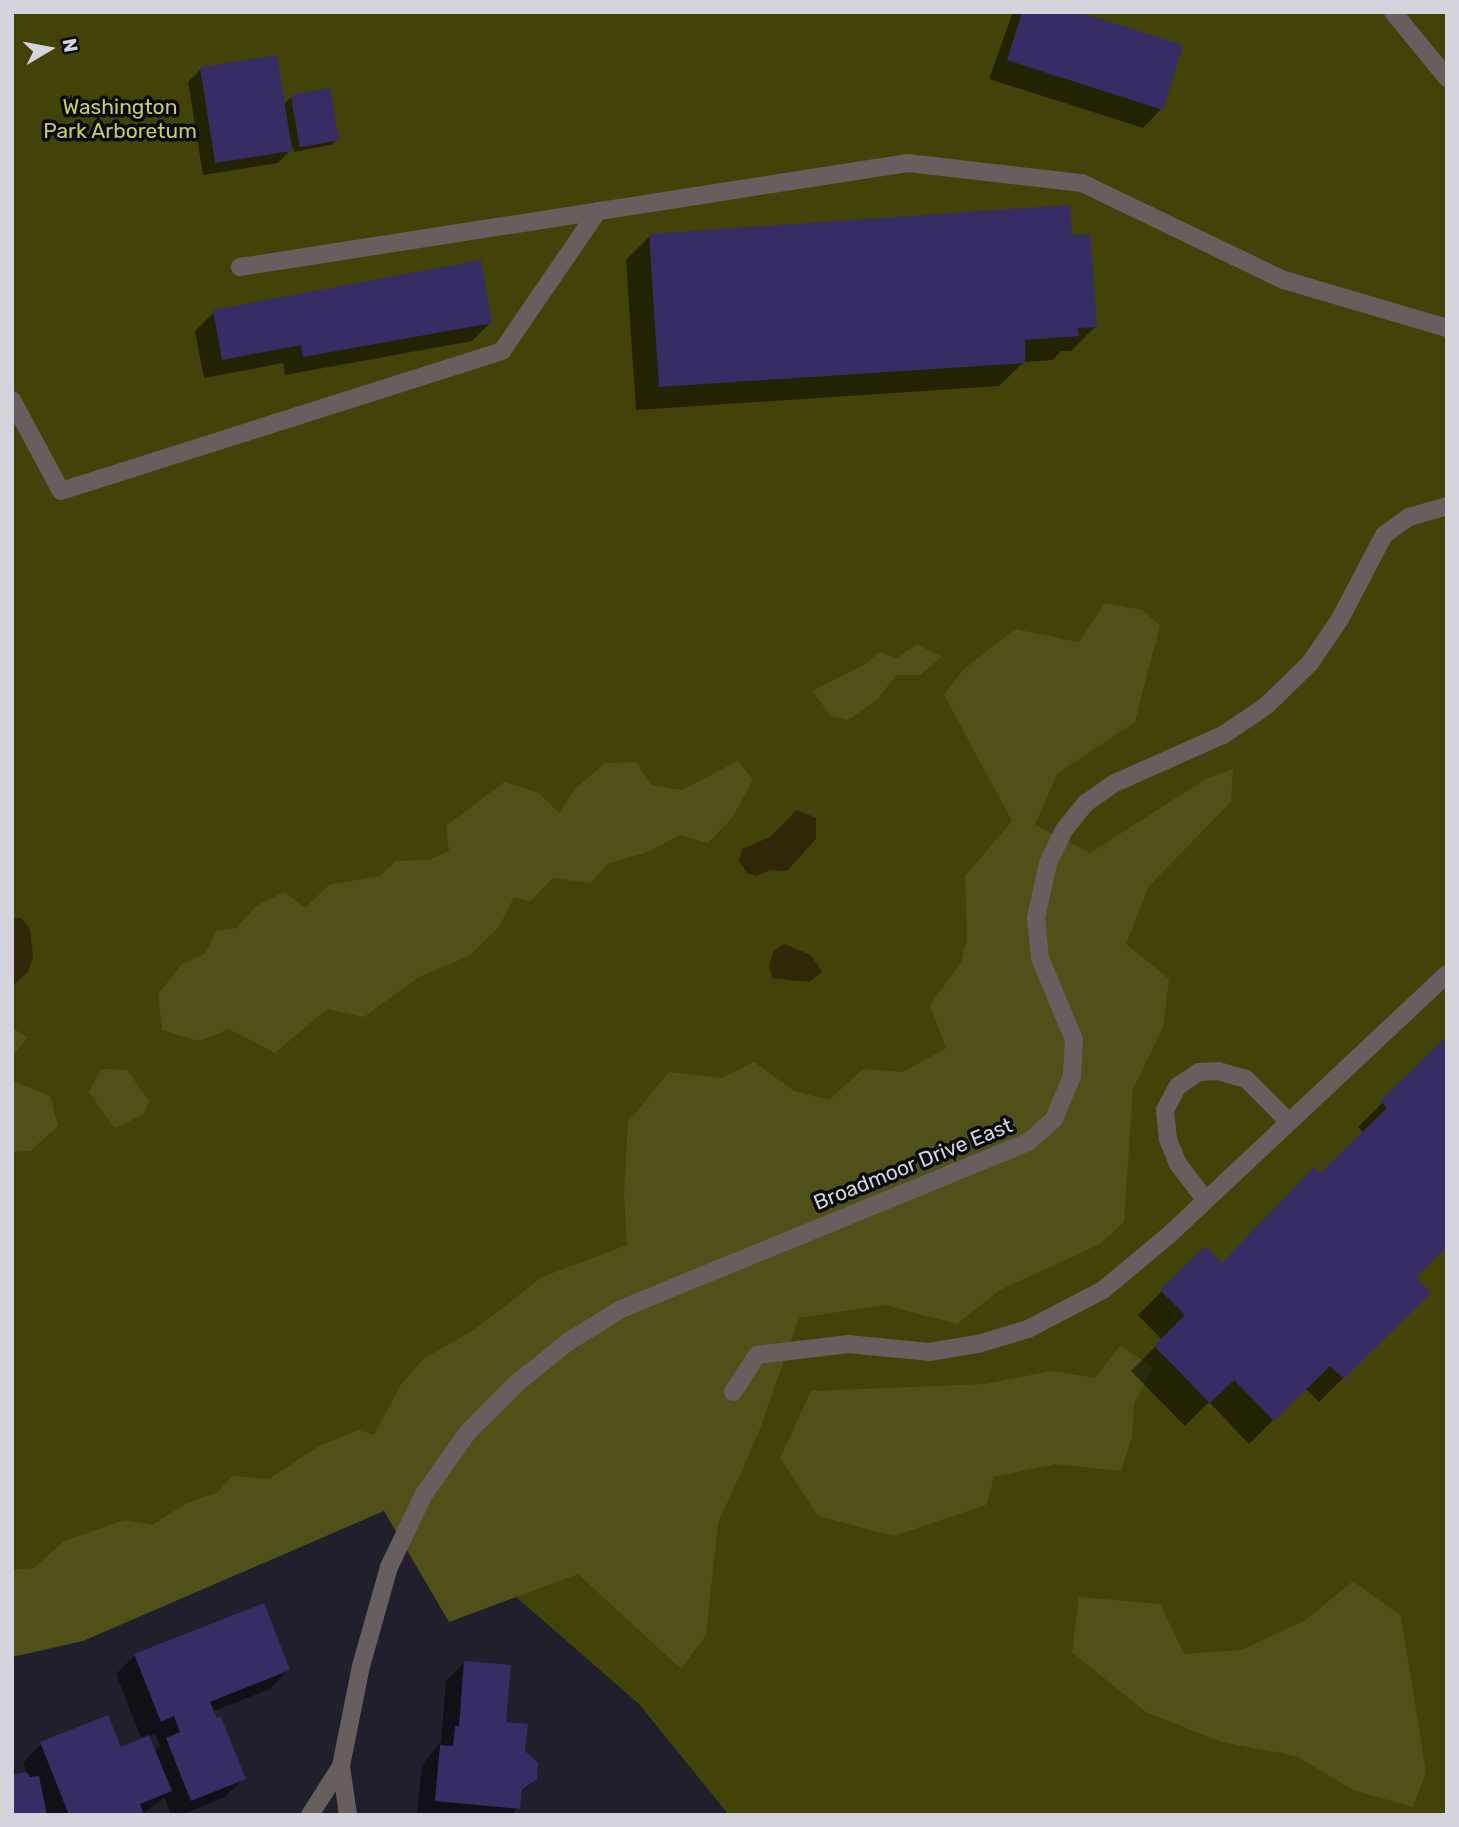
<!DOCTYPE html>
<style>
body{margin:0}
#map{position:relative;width:1459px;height:1827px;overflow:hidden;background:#201f2b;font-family:Rubik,sans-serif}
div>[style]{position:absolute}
.green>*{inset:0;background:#424308}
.forest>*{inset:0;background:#505119}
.sand>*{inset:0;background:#302706}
.shadow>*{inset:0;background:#0007}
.building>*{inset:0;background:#372c64;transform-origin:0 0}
.minor>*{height:18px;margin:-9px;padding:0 9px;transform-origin:9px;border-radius:9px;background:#665f5d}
span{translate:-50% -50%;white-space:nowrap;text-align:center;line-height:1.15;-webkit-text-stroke:7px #0a0a0f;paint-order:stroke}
.park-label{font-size:21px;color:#c8cc66}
.street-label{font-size:21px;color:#d5d4dd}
.frame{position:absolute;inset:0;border:14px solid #d5d4dd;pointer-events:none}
.north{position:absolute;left:14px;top:14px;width:70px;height:70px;-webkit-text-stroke:5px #0a0a0f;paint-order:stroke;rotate:80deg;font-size:19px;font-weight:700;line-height:28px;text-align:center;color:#d5d4dd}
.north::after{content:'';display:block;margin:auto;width:24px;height:32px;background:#d5d4dd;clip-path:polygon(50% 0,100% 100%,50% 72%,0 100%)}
</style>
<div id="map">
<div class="green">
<i style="clip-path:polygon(12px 12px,1447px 12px,1447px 1815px,729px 1815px,639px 1704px,352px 1454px,12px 1583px)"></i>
</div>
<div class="forest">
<i style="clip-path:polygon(1105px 603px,1142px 610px,1160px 625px,1135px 722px,1057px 774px,1035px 825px,1090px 853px,1204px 780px,1233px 769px,1231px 802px,1149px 886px,1126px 944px,1169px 979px,1163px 1027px,1133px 1089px,1124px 1222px,1100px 1244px,1000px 1290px,957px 1324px,885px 1305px,799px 1318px,757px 1437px,718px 1523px,706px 1635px,681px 1669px,578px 1574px,449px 1622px,384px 1511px,83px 1641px,12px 1657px,12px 1570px,34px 1568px,64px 1541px,125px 1520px,152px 1525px,187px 1503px,218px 1492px,232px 1476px,269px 1479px,317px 1447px,358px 1430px,374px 1435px,400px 1386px,423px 1359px,474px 1330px,542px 1277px,627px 1245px,624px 1194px,628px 1122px,669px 1072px,722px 1078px,754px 1062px,794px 1091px,829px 1100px,863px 1069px,903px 1072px,946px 1048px,930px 1005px,961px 963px,967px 939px,965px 876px,1012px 821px,944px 695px,963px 670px,1015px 629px,1079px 642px)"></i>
<i style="clip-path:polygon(917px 644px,942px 657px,920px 675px,896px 675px,877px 700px,848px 720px,831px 716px,812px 691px,867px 663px,879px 652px,897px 658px)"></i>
<i style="clip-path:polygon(738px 761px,753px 780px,732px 818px,708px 843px,680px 835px,648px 852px,609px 863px,590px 883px,553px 878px,530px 901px,514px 897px,499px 927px,469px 956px,417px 978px,364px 1017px,327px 1009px,275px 1053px,229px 1029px,199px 1041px,162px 1030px,158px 994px,182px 964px,205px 954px,216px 931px,236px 928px,256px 906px,284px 892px,305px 908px,329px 885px,380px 876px,396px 861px,429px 860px,449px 851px,446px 826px,504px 782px,539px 793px,559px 813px,575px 789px,605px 763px,636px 762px,651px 785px,682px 790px)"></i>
<i style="clip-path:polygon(12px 1028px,28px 1037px,14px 1054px,14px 1081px,50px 1096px,58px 1126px,30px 1151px,12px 1152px)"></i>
<i style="clip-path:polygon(101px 1069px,127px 1070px,149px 1101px,143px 1115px,114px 1128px,89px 1092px)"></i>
<i style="clip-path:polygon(1120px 1346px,1153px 1367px,1134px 1404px,1132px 1436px,1121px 1471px,1055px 1464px,994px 1477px,986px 1505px,894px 1536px,818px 1516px,780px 1458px,811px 1391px,985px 1384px,1052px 1371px,1095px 1378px)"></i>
<i style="clip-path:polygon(1353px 1581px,1401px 1616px,1426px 1772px,1413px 1807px,1353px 1790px,1296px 1756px,1222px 1742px,1146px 1712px,1072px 1652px,1079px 1597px,1160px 1604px,1184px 1654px,1241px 1650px,1306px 1620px)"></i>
</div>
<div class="sand">
<i style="clip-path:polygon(797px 810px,816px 818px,816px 839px,787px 871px,770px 870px,757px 876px,747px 873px,739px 861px,742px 849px,770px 837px)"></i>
<i style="clip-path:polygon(21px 918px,30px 929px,33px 956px,28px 972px,12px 986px,12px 919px)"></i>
<i style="clip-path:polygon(784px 944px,811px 955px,822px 972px,809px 982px,772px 978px,769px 966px,774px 950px)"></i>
</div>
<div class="shadow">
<i style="clip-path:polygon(1013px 12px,1073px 12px,1161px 109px,1143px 128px,989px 79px)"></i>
<i style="clip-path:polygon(200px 70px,283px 105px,292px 97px,337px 139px,331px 145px,294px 152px,293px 147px,278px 163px,203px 175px,188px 82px)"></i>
<i style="clip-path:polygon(650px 236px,1070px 237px,1095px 327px,1071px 351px,1061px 351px,1053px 360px,1024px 362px,999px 386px,636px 410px,626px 260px)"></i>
<i style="clip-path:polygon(214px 312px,491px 322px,472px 341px,285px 375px,283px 363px,204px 378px,195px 331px)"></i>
<i style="clip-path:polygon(1447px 1039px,1414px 1278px,1428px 1293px,1319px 1402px,1305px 1388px,1249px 1444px,1209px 1402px,1185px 1426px,1131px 1371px,1162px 1340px,1138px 1315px,1205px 1248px,1221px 1265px,1364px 1133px,1358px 1127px)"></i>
<i style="clip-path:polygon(evenodd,263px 1605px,288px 1670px,270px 1689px,212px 1712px,244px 1778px,225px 1797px,181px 1815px,171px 1815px,164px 1797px,142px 1815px,12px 1815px,27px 1774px,23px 1763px,41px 1744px,120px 1749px,142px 1740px,116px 1674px,135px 1655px,263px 1605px,155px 1734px,160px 1746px,154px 1752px,148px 1737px,155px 1734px)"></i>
<i style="clip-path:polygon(465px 1662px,536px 1778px,520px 1794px,518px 1808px,511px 1815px,417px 1815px,422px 1765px,441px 1742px,446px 1681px)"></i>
</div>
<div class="building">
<i style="clip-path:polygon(1022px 12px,1079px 12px,1183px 45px,1163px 110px,1007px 60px)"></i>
<i style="left:277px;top:55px;width:97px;height:78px;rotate:81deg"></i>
<i style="left:330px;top:88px;width:53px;height:40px;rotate:80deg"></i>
<i style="clip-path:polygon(1070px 205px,1072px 235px,1090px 234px,1097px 327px,1078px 328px,1079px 336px,1025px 340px,1025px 363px,659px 387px,649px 234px)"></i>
<i style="clip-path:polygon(481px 260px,492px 323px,303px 357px,301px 345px,222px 360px,213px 310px)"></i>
<i style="clip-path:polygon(1447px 1036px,1447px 1247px,1416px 1277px,1431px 1293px,1344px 1379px,1330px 1366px,1274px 1421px,1234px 1380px,1210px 1403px,1154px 1346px,1185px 1315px,1160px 1290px,1205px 1246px,1222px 1263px,1314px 1167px,1320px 1173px,1387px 1108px,1380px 1101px)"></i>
<i style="clip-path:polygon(264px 1603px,290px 1670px,210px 1702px,217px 1718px,221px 1717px,246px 1779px,191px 1801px,166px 1738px,180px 1732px,174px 1716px,161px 1722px,134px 1654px)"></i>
<i style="clip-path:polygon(464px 1661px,511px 1665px,506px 1722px,528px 1724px,525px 1751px,538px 1763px,537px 1779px,522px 1790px,520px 1809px,435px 1801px,440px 1745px,453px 1746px,455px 1726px,459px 1726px)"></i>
<i style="clip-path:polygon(108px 1715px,121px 1747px,149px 1735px,172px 1791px,140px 1804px,144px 1815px,69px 1815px,40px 1742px)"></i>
<i style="clip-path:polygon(27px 1772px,30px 1777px,39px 1776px,47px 1815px,12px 1815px,12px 1775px)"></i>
</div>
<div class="minor">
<i style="left:1393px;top:12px;width:85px;rotate:50.7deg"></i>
<i style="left:240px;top:267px;width:676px;rotate:-8.85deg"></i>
<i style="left:908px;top:163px;width:175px;rotate:6.6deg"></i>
<i style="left:1082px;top:183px;width:224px;rotate:25.7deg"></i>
<i style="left:1284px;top:280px;width:170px;rotate:16.4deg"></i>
<i style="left:12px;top:400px;width:103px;rotate:61.7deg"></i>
<i style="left:61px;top:491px;width:463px;rotate:-17.6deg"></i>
<i style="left:502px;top:351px;width:170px;rotate:-55.6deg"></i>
<i style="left:1204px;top:1198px;width:43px;rotate:-127.4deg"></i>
<i style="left:1178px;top:1164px;width:27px;rotate:-112deg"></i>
<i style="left:1168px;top:1139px;width:29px;rotate:-96deg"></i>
<i style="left:1165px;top:1110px;width:27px;rotate:-62deg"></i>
<i style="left:1178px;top:1086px;width:25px;rotate:-34deg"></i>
<i style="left:1199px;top:1072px;width:19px;rotate:-3deg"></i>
<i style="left:1218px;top:1071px;width:29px;rotate:16deg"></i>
<i style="left:1246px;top:1079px;width:59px;rotate:45deg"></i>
<i style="left:733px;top:1392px;width:44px;rotate:-57deg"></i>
<i style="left:757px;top:1355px;width:92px;rotate:-6.9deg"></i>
<i style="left:848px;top:1344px;width:81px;rotate:5.6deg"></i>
<i style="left:929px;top:1352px;width:50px;rotate:-9.3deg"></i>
<i style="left:978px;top:1344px;width:52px;rotate:-16.7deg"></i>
<i style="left:1028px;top:1329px;width:85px;rotate:-27.5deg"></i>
<i style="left:1103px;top:1290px;width:86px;rotate:-39.8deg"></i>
<i style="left:1169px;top:1235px;width:381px;rotate:-43.2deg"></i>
<i style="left:310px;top:1815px;width:58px;rotate:-57.7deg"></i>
<i style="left:348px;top:1815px;width:49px;rotate:-98.1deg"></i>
<i style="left:341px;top:1766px;width:102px;rotate:-78.7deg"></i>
<i style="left:361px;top:1666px;width:103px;rotate:-74.2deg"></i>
<i style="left:389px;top:1567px;width:81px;rotate:-64.4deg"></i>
<i style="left:424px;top:1494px;width:76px;rotate:-54.6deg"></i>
<i style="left:468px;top:1432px;width:69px;rotate:-45deg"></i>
<i style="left:517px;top:1383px;width:65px;rotate:-38.8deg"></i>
<i style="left:568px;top:1342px;width:62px;rotate:-31.9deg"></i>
<i style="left:621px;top:1309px;width:440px;rotate:-22.3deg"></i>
<i style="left:1028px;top:1142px;width:35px;rotate:-41deg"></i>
<i style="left:1054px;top:1119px;width:47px;rotate:-67.3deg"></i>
<i style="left:1072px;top:1076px;width:36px;rotate:-87deg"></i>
<i style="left:1074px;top:1040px;width:89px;rotate:-112.5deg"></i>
<i style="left:1040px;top:958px;width:40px;rotate:-95.7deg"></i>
<i style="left:1036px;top:918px;width:56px;rotate:-77.7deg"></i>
<i style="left:1048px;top:863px;width:37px;rotate:-64deg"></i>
<i style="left:1064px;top:830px;width:35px;rotate:-51deg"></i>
<i style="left:1086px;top:803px;width:35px;rotate:-35deg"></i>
<i style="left:1115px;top:783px;width:118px;rotate:-24deg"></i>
<i style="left:1223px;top:735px;width:52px;rotate:-34deg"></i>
<i style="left:1266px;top:706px;width:62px;rotate:-44.3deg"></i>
<i style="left:1310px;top:663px;width:53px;rotate:-55.7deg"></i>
<i style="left:1340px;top:619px;width:95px;rotate:-62.4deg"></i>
<i style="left:1384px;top:535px;width:31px;rotate:-36deg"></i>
<i style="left:1409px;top:517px;width:40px;rotate:-16deg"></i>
</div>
<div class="park-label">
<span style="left:120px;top:119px">Washington<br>Park Arboretum</span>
</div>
<div class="street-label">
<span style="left:913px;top:1164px;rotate:-22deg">Broadmoor Drive East</span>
</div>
<div class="frame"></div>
<div class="north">N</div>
</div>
